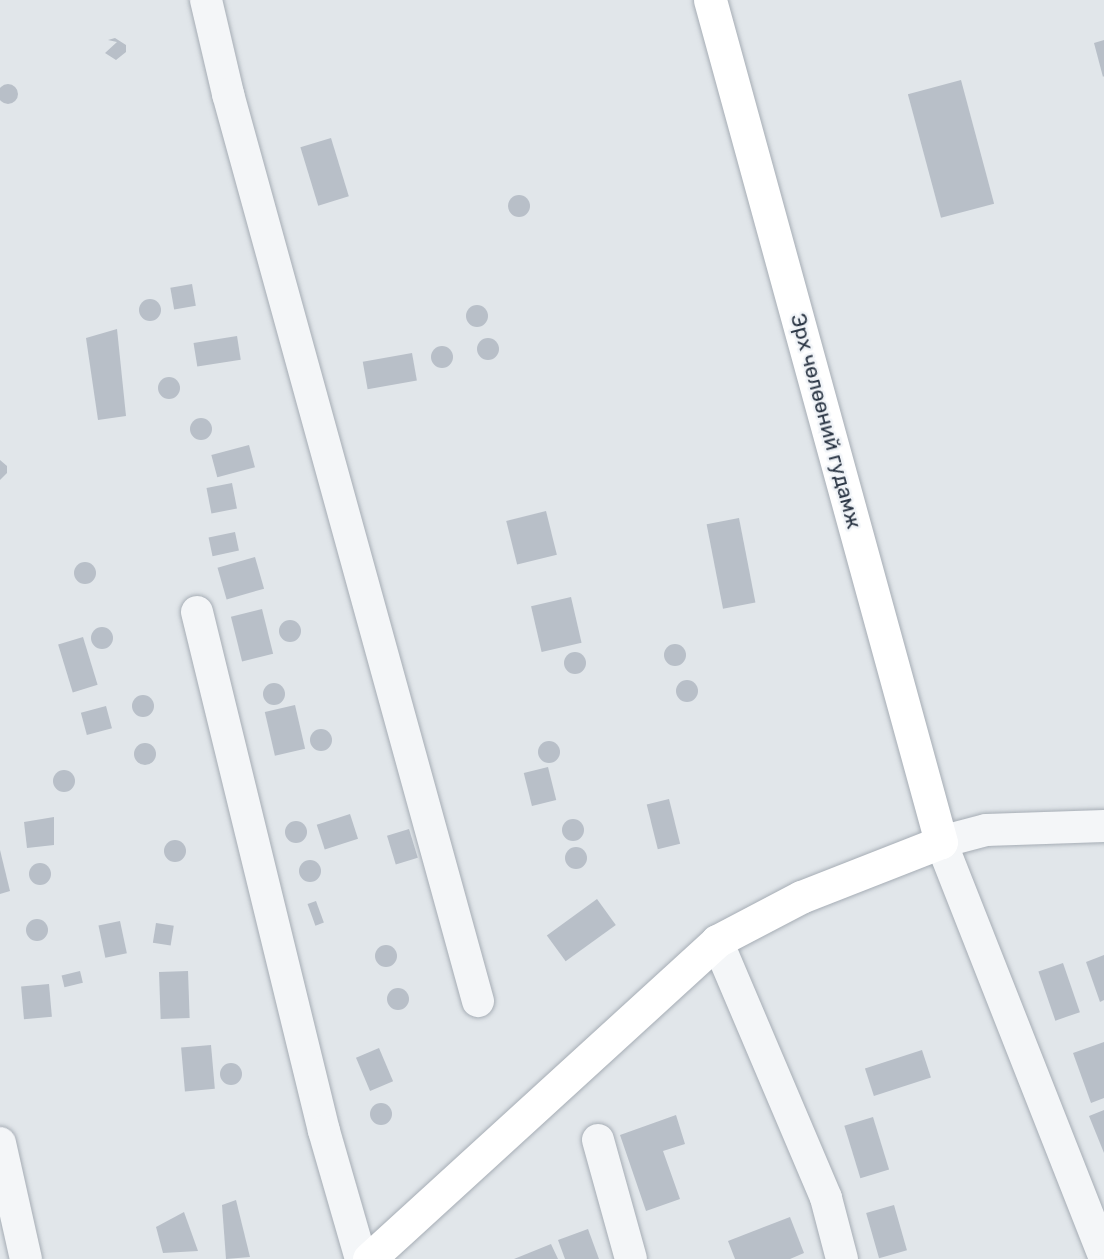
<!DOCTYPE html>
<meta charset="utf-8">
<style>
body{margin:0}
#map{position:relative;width:1104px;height:1259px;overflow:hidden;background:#e1e6ea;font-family:Rubik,sans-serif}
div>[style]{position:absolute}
.building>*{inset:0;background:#b8bfc8;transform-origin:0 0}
.round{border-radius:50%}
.roads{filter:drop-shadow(0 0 2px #a6adb5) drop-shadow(0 0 2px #a6adb5)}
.street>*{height:32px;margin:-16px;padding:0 16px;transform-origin:16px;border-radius:16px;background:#f4f6f8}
.secondary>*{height:33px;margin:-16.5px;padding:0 16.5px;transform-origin:16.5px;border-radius:16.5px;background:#fff}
span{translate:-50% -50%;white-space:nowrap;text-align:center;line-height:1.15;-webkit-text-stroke:5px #f1f4f8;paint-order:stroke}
.street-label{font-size:21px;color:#293443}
</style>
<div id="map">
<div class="building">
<i style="clip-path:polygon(115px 38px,126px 45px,126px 52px,116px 60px,105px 53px,117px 42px,108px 40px)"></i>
<i style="clip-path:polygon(1104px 40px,1104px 76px,1103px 77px,1094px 43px)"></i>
<i style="left:961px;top:80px;width:128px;height:55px;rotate:75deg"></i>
<i class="round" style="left:-2px;top:84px;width:20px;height:20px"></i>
<i style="left:331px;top:138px;width:61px;height:32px;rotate:73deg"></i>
<i class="round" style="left:508px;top:195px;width:22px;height:22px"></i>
<i style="left:192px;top:284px;width:22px;height:22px;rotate:80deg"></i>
<i class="round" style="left:139px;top:299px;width:22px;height:22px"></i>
<i class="round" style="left:466px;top:305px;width:22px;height:22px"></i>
<i style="clip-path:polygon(117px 329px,126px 416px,98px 420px,86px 338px)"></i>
<i style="left:237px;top:336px;width:24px;height:44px;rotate:81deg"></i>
<i class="round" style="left:477px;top:338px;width:22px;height:22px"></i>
<i class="round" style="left:431px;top:346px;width:22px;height:22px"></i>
<i style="left:412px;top:353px;width:28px;height:50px;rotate:80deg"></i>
<i class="round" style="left:158px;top:377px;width:22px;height:22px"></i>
<i class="round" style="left:190px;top:418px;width:22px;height:22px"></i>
<i style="left:249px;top:445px;width:23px;height:39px;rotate:75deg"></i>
<i style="clip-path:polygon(0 460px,7px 466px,7px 473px,0 480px)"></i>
<i style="left:232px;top:483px;width:26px;height:26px;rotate:79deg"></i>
<i style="left:546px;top:511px;width:45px;height:41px;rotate:76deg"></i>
<i style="left:739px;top:518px;width:86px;height:33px;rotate:79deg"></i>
<i style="left:235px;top:532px;width:19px;height:27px;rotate:78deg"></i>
<i style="left:255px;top:557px;width:33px;height:39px;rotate:74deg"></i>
<i class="round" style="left:74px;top:562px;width:22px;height:22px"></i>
<i style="left:571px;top:597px;width:47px;height:41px;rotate:77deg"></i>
<i style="left:262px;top:609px;width:46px;height:32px;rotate:76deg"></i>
<i class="round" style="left:279px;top:620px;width:22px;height:22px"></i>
<i class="round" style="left:91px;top:627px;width:22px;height:22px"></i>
<i style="left:83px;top:637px;width:50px;height:26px;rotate:73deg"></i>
<i class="round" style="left:664px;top:644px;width:22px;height:22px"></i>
<i class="round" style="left:564px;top:652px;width:22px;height:22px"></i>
<i class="round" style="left:676px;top:680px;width:22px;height:22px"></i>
<i class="round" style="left:263px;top:683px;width:22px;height:22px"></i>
<i class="round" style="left:132px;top:695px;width:22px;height:22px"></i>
<i style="left:295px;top:705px;width:45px;height:31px;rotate:77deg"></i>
<i style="left:106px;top:706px;width:23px;height:26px;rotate:75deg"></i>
<i class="round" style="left:310px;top:729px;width:22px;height:22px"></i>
<i class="round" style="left:538px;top:741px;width:22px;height:22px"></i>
<i class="round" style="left:134px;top:743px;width:22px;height:22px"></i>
<i style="left:548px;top:767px;width:34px;height:25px;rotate:76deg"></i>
<i class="round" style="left:53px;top:770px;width:22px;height:22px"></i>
<i style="left:669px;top:799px;width:46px;height:23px;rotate:76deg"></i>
<i style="left:350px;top:814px;width:26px;height:35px;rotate:72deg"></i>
<i style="clip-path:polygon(54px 817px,54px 845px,27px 848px,24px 822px)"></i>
<i class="round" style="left:562px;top:819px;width:22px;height:22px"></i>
<i class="round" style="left:285px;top:821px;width:22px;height:22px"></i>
<i style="left:409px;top:829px;width:30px;height:23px;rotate:73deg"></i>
<i class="round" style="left:164px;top:840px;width:22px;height:22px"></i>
<i class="round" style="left:565px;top:847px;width:22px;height:22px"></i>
<i style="clip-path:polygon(0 850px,10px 891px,0 894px)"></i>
<i class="round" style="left:299px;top:860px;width:22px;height:22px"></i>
<i class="round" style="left:29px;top:863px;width:22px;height:22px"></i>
<i style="left:597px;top:899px;width:32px;height:62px;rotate:54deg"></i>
<i style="left:316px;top:901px;width:23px;height:9px;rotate:70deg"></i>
<i class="round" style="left:26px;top:919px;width:22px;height:22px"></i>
<i style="left:120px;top:921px;width:33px;height:22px;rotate:78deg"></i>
<i style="left:156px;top:923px;width:18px;height:20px;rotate:9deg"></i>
<i class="round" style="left:375px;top:945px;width:22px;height:22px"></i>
<i style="clip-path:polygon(1104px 955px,1104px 1000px,1100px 1002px,1086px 962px)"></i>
<i style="left:1063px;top:963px;width:52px;height:26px;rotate:71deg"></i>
<i style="left:80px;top:971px;width:12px;height:19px;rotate:76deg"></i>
<i style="left:188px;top:971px;width:47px;height:29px;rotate:88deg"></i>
<i style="left:49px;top:984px;width:33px;height:28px;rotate:85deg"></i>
<i class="round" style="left:387px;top:988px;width:22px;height:22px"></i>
<i style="clip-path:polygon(1104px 1042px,1104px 1098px,1091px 1103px,1073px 1053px)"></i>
<i style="left:211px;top:1045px;width:44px;height:30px;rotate:85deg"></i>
<i style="left:379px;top:1048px;width:36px;height:25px;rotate:67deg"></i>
<i style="left:922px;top:1050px;width:29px;height:60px;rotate:72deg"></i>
<i class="round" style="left:220px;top:1063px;width:22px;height:22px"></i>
<i class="round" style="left:370px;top:1103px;width:22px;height:22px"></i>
<i style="clip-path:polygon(1104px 1110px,1104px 1153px,1089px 1116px)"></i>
<i style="clip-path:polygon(676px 1115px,685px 1144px,663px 1151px,680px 1199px,646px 1211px,620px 1135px)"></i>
<i style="left:873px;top:1117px;width:55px;height:30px;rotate:73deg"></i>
<i style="clip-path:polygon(236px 1200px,250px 1257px,226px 1259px,222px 1205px)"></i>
<i style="left:894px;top:1205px;width:47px;height:29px;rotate:74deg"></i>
<i style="clip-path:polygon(184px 1212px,198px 1251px,163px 1253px,156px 1227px)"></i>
<i style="clip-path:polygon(790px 1217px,804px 1253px,790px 1259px,735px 1259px,728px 1241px)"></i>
<i style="clip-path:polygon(588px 1229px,599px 1259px,565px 1259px,558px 1240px)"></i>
<i style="clip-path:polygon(551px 1244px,558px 1259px,514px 1259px)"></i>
</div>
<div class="roads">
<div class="street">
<i style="left:206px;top:0;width:97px;rotate:76.8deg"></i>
<i style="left:228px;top:94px;width:941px;rotate:74.59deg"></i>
<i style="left:197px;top:612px;width:534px;rotate:76.25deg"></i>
<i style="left:324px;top:1131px;width:133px;rotate:73.9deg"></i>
<i style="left:1104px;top:826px;width:118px;rotate:178.1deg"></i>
<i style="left:986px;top:830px;width:47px;rotate:165.1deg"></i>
<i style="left:941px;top:842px;width:445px;rotate:68.5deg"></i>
<i style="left:717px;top:941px;width:279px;rotate:67deg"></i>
<i style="left:826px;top:1198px;width:63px;rotate:75.3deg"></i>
<i style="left:598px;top:1140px;width:123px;rotate:74.5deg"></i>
<i style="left:0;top:1143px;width:119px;rotate:77.4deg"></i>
</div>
<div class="secondary">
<i style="left:369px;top:1259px;width:471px;rotate:-42.4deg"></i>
<i style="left:717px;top:941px;width:95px;rotate:-27.6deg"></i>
<i style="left:801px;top:897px;width:150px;rotate:-21.4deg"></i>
<i style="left:941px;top:842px;width:873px;rotate:-105.34deg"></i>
</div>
</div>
<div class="street-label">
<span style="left:826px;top:421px;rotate:75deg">Эрх чөлөөний гудамж</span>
</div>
</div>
